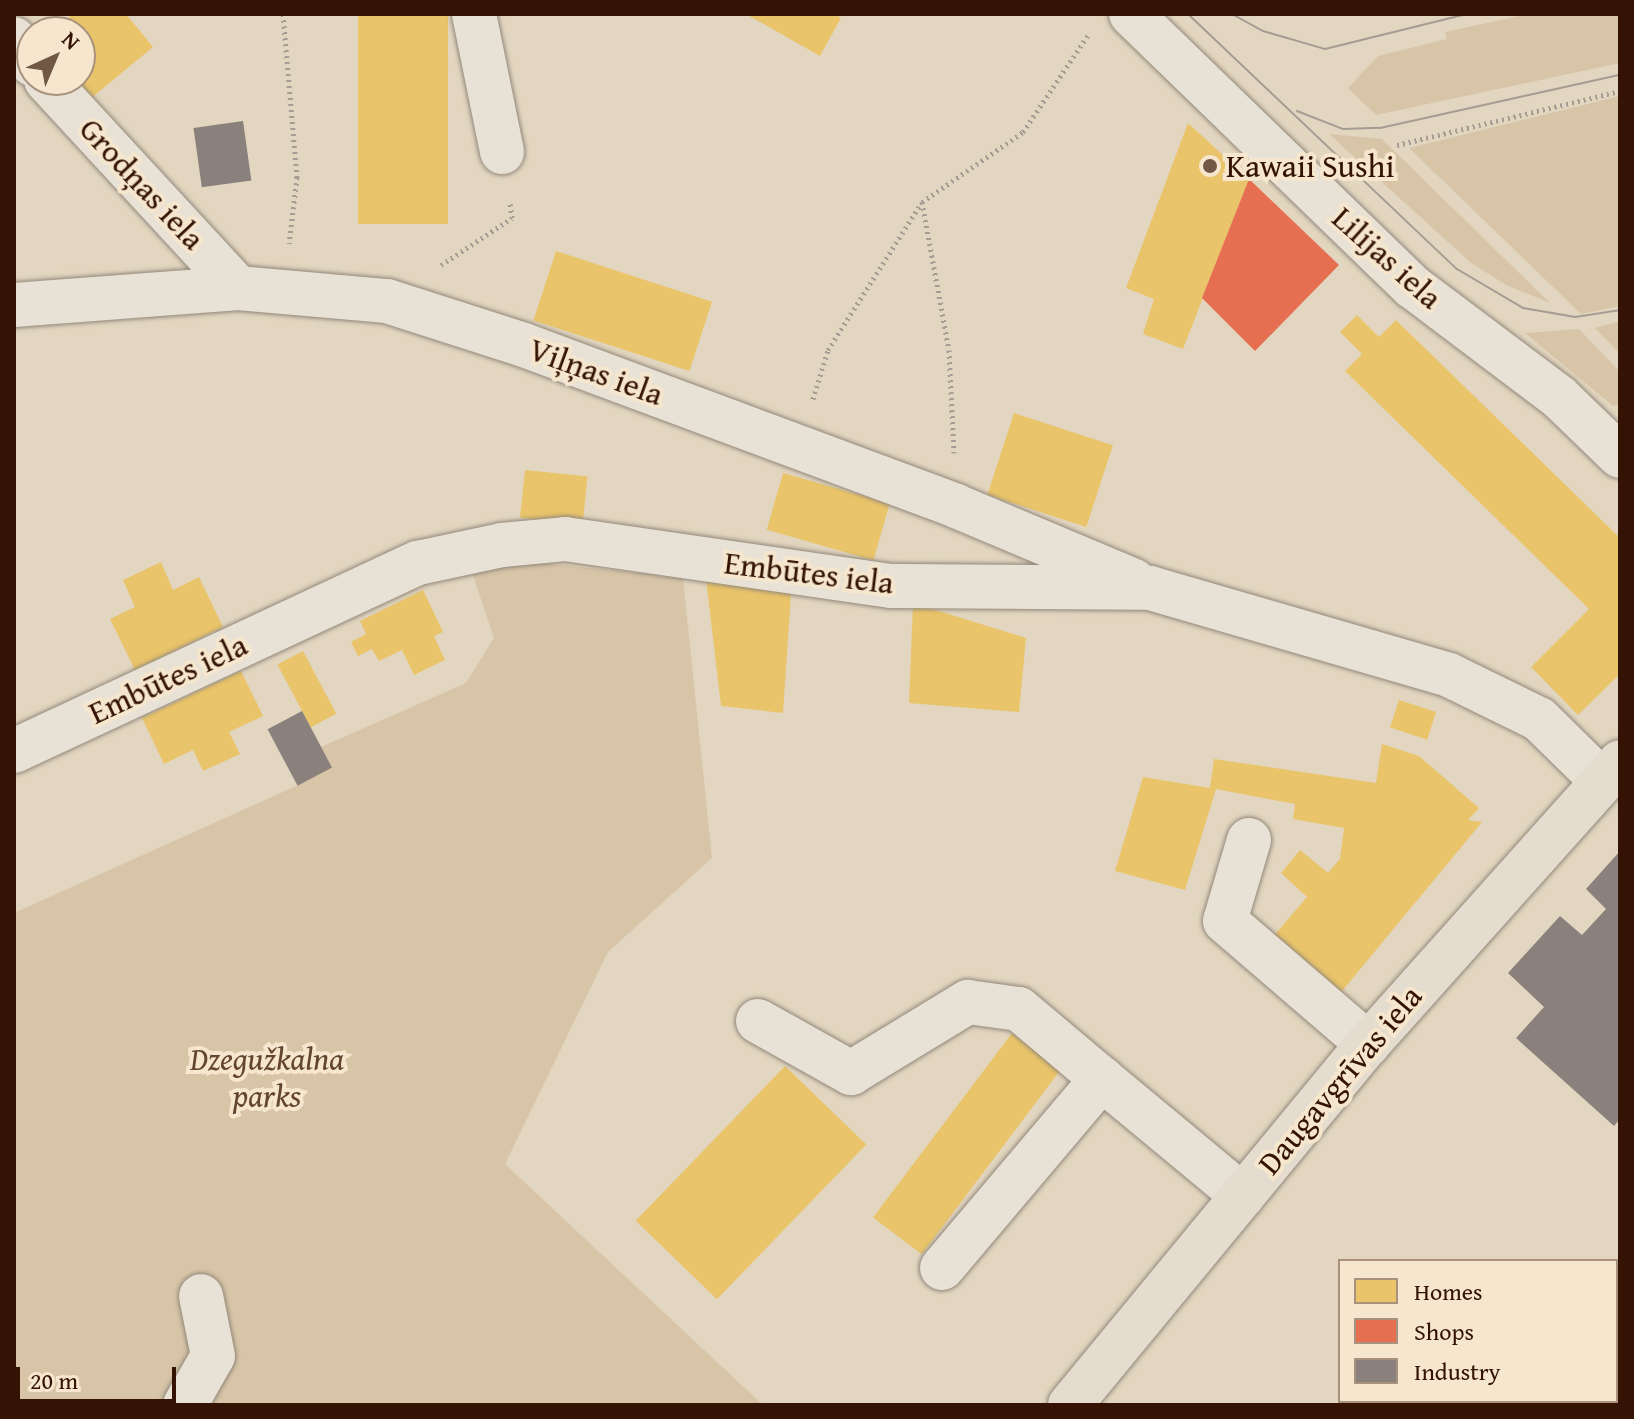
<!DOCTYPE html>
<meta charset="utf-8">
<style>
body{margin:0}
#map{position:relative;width:1634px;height:1419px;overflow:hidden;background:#e2d6c0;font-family:"Gentium Book Plus",serif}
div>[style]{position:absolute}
.green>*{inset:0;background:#d8c5a8}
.homes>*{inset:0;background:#e9c46a;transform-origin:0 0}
.shops>*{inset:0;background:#e76f51}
.industry>*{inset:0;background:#8a817c;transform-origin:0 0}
.path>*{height:5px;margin-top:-2.5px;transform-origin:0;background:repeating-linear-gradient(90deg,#a59c93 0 2px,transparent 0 6px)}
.roads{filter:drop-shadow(0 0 2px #93887a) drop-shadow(0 0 2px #93887a)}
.minor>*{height:44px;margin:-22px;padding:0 22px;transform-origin:22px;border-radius:22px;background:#e7e1d6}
.major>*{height:44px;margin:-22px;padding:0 22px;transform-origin:22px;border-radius:22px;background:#e3dccf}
.tram>*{height:2px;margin:-1px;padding:0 1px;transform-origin:1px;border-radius:1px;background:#a59c93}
.dots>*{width:22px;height:22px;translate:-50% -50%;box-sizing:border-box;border:4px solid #f5e6cd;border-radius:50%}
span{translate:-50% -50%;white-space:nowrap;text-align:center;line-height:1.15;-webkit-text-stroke:8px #f5e6cd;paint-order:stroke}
.poi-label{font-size:32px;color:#341305}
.left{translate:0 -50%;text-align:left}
.street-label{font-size:32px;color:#341305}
.park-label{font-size:32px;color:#634430;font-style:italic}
.frame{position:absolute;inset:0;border:16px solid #341305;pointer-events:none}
.legend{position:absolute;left:1338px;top:1259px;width:280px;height:144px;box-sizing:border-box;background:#f5e6cd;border:2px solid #a8927d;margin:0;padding:10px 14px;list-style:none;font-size:24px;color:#341305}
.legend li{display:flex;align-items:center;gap:16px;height:40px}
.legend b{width:40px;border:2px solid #a8927d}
.north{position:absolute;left:16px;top:16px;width:80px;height:80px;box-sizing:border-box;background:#f5e6cd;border:2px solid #a8927d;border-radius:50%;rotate:44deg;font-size:22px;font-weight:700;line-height:32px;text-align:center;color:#341305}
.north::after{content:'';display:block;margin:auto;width:28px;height:36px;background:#715746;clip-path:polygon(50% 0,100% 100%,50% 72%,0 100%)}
.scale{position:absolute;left:16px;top:1367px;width:160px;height:36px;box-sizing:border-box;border:4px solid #341305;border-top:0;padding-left:10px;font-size:24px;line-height:28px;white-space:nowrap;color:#341305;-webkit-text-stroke:6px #f5e6cd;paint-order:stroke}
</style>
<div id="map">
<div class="green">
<i style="clip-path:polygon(1528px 14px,1620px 14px,1620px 63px,1376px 115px,1348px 88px,1378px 56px,1447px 39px,1445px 32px)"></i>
<i style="clip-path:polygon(1620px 96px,1620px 306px,1581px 314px,1409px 148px)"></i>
<i style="clip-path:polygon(1329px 134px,1382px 139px,1550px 303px,1506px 285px,1470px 262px)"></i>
<i style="clip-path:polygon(1620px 321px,1620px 354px,1595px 328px)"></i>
<i style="clip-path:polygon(1579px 329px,1620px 372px,1620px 404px,1613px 406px,1525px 333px)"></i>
<i style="clip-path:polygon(524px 561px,683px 578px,712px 858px,608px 952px,505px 1164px,763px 1405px,14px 1405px,14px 913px,296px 786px,332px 767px,321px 747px,466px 683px,494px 638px,471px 570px)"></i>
</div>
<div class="homes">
<i style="clip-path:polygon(73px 14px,126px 14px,153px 47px,89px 100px,72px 80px,80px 80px,80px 32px,51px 32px)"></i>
<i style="left:358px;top:14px;width:90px;height:210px"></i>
<i style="clip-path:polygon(746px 14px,834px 14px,841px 18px,820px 56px)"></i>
<i style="clip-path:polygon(1188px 123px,1249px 179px,1183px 349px,1143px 334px,1154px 299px,1126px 288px)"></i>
<i style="left:556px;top:251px;width:164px;height:73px;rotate:18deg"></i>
<i style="clip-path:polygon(1357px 315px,1379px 337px,1396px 320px,1620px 538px,1620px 674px,1578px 715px,1531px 667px,1589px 609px,1345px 371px,1362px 354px,1340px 332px)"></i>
<i style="left:1014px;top:413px;width:104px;height:86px;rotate:18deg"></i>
<i style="left:525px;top:470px;width:63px;height:48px;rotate:6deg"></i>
<i style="left:783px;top:473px;width:111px;height:59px;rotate:16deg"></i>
<i style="clip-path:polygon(161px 562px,173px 590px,199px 577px,223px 627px,135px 670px,110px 619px,135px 607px,123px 580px)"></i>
<i style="clip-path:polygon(706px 579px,791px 594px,783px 713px,721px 706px)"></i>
<i style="clip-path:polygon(423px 590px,443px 632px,434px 636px,445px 660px,414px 675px,402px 650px,379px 661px,372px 649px,358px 656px,351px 642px,366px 634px,360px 621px)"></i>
<i style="clip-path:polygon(913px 603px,1026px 638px,1019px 712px,909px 703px)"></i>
<i style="left:303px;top:651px;width:71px;height:29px;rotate:62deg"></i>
<i style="clip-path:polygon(241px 671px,263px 716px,229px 732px,240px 754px,203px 771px,193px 750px,164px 764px,142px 718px)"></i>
<i style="left:1399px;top:700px;width:39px;height:29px;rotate:18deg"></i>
<i style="clip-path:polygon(1382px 744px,1419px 756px,1479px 808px,1468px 820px,1482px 822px,1338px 996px,1271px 939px,1307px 897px,1281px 873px,1300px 850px,1328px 873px,1340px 859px,1344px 828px,1293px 819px,1295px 804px,1216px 789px,1185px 890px,1115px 871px,1143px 777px,1210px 788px,1214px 759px,1376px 783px)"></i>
<i style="left:1012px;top:1033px;width:61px;height:231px;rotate:37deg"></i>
<i style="left:785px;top:1066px;width:113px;height:215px;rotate:44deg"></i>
<i style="left:1620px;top:1267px;width:115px;height:5px;rotate:90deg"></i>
</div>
<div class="shops">
<i style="clip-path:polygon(1249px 179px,1339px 265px,1255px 351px,1202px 298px)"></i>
</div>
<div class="industry">
<i style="left:243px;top:121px;width:60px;height:50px;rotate:82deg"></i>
<i style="left:302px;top:711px;width:64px;height:39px;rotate:62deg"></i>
<i style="clip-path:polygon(1620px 851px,1620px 1119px,1614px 1126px,1516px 1038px,1544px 1007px,1508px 973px,1560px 916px,1582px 935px,1606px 909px,1586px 889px)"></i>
</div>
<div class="path">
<i style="left:283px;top:14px;width:164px;rotate:85.1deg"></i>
<i style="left:297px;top:177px;width:67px;rotate:96.8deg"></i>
<i style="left:1397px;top:145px;width:229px;rotate:-13.6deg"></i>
<i style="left:922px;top:202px;width:150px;rotate:79.7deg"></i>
<i style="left:949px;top:350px;width:103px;rotate:87.2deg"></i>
<i style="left:441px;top:265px;width:85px;rotate:-33.5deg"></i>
<i style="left:512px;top:218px;width:17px;rotate:-97deg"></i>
<i style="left:813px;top:399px;width:51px;rotate:-73deg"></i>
<i style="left:828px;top:350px;width:175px;rotate:-57.6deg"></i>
<i style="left:922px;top:202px;width:123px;rotate:-34.7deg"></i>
<i style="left:1023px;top:132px;width:117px;rotate:-56.2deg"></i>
</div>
<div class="roads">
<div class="minor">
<i style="left:474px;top:14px;width:141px;rotate:78.5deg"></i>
<i style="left:1131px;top:14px;width:392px;rotate:44.1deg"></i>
<i style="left:1413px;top:287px;width:183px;rotate:37deg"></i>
<i style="left:1559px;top:397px;width:85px;rotate:44deg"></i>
<i style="left:14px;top:39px;width:31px;rotate:54deg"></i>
<i style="left:46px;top:80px;width:283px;rotate:47.3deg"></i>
<i style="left:14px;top:305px;width:225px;rotate:-4.3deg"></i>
<i style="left:238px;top:288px;width:150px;rotate:5deg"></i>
<i style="left:387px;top:301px;width:144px;rotate:17.8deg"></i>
<i style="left:524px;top:345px;width:461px;rotate:20.4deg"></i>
<i style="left:956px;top:506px;width:193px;rotate:22.8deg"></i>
<i style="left:14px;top:751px;width:446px;rotate:-25deg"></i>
<i style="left:418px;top:563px;width:86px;rotate:-12.1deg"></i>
<i style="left:502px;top:545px;width:63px;rotate:-5.4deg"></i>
<i style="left:565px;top:539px;width:329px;rotate:8.2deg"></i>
<i style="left:891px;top:586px;width:259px;rotate:0.4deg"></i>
<i style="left:1150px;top:588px;width:311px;rotate:16.2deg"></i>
<i style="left:1449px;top:675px;width:100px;rotate:26.1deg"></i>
<i style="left:1539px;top:719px;width:88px;rotate:44.5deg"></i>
<i style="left:1249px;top:840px;width:84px;rotate:106.5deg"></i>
<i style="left:1225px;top:921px;width:189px;rotate:40.7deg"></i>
<i style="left:758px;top:1021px;width:107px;rotate:29.2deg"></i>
<i style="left:851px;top:1073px;width:137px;rotate:-31.3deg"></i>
<i style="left:968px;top:1002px;width:51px;rotate:7.8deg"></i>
<i style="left:1019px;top:1009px;width:109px;rotate:40.1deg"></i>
<i style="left:942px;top:1268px;width:248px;rotate:-49.8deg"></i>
<i style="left:1102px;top:1079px;width:183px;rotate:39.7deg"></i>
<i style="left:185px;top:1405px;width:56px;rotate:-60.3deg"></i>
<i style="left:213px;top:1356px;width:61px;rotate:-101.3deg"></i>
</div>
<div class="major">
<i style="left:1070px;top:1405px;width:468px;rotate:-50.5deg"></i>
<i style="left:1368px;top:1044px;width:378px;rotate:-48.2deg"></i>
</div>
</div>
<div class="tram">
<i style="left:1188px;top:14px;width:371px;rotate:43.5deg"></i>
<i style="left:1457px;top:269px;width:77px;rotate:30.6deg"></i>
<i style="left:1523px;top:308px;width:53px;rotate:9.8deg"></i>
<i style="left:1575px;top:317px;width:46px;rotate:-8.8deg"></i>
<i style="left:1232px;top:14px;width:35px;rotate:29deg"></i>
<i style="left:1263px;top:31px;width:65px;rotate:16.2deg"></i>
<i style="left:1325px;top:49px;width:145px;rotate:-13.9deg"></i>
<i style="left:1297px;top:111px;width:49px;rotate:21.4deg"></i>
<i style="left:1343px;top:129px;width:37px;rotate:-2deg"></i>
<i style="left:1380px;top:128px;width:246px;rotate:-12.5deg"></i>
</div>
<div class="dots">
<i style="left:1210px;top:166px;background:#715746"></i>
</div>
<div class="poi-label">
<span class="left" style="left:1226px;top:166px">Kawaii Sushi</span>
</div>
<div class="street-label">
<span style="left:142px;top:184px;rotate:47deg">Grodņas iela</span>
<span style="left:1387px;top:258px;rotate:42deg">Lilijas iela</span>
<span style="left:596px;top:372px;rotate:20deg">Viļņas iela</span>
<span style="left:809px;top:573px;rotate:7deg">Embūtes iela</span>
<span style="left:168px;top:679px;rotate:-25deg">Embūtes iela</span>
<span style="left:1340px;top:1080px;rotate:-50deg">Daugavgrīvas iela</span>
</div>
<div class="park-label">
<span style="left:267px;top:1078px">Dzegužkalna<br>parks</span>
</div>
<div class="frame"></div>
<ul class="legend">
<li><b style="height:22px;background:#e9c46a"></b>Homes</li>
<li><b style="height:22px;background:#e76f51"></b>Shops</li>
<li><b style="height:22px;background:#8a817c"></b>Industry</li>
</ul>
<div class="north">N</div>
<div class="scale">20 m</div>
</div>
